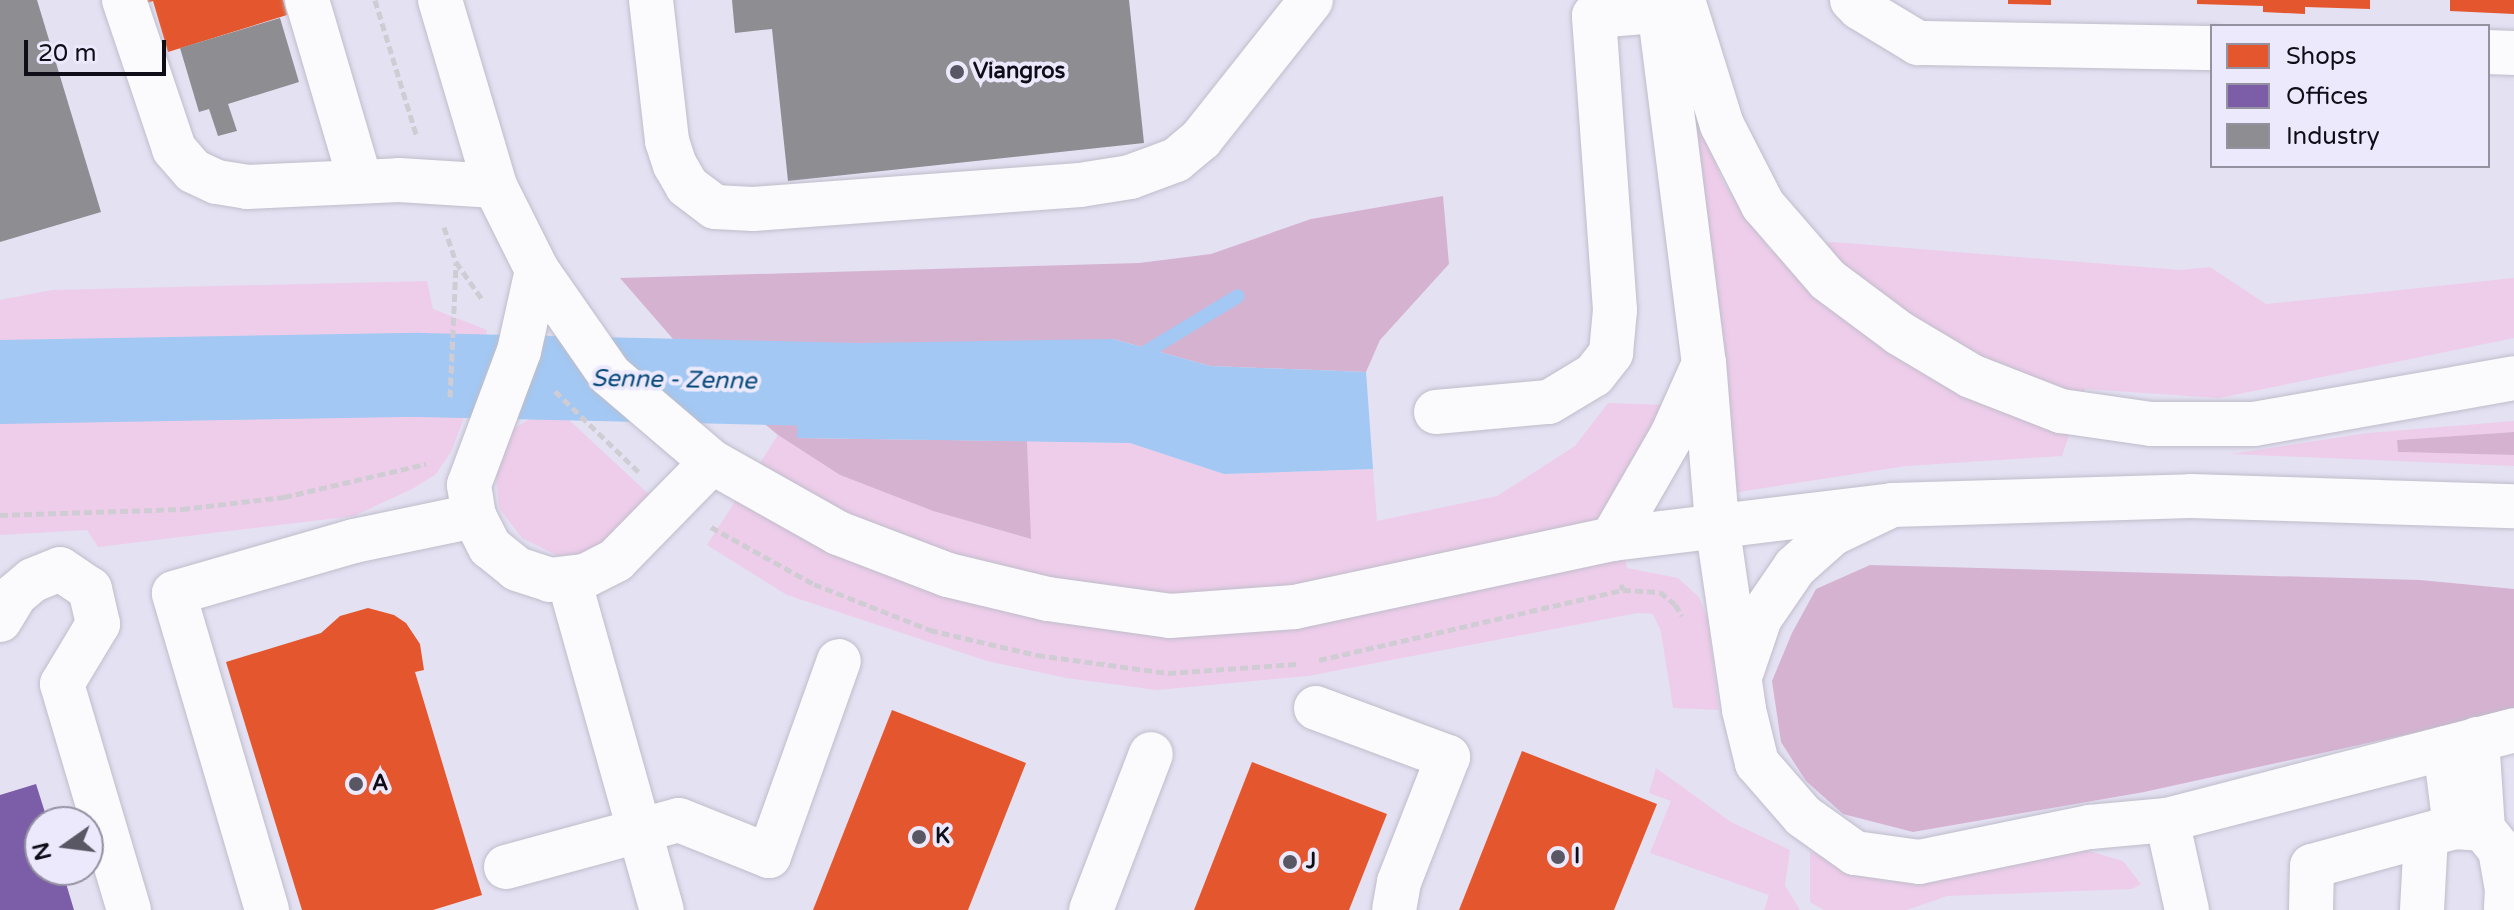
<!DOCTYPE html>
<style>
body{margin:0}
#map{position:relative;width:2514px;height:910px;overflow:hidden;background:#e4e1f3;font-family:"Varela Round",sans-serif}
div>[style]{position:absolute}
.green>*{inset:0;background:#eecdea}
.forest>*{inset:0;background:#d6b2d1}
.water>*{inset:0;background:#a2c8f3}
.shops>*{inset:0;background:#e4572e}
.offices>*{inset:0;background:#7b5ea7}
.industry>*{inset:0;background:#8d8d92}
.stream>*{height:14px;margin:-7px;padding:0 7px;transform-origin:7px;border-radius:7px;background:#a2c8f3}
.river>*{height:84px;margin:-42px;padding:0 42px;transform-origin:42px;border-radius:42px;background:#a2c8f3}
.path>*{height:5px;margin-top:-2.5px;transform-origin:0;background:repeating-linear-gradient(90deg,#cfcdd3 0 8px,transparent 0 12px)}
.roads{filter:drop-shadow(0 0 2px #bfbdca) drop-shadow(0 0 2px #bfbdca)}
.minor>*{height:44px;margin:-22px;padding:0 22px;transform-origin:22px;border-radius:22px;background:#fbfafd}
.highway>*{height:44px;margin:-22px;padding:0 22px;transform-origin:22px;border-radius:22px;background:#fbfafd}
.dots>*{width:22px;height:22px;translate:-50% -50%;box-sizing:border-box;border:4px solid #ece9fd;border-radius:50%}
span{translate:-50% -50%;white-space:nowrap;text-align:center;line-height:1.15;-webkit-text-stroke:8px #ece9fd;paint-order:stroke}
.poi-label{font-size:22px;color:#0f0d18;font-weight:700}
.left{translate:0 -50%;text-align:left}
.water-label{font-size:24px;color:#064979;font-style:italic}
.legend{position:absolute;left:2210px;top:24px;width:280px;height:144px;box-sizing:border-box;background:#ece9fd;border:2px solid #9491a1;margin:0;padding:10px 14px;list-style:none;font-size:24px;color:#0f0d18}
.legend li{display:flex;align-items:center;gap:16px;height:40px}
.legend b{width:40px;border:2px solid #9491a1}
.north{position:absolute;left:24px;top:806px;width:80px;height:80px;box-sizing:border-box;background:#ece9fd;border:2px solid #9491a1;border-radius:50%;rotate:256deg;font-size:22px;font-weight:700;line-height:32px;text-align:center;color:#0f0d18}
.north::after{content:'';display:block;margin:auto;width:28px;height:36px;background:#5a5765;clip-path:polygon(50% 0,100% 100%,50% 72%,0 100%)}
.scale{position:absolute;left:24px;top:40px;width:142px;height:36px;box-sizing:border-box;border:4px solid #0f0d18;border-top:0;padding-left:10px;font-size:24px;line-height:28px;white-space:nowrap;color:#0f0d18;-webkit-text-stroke:6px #ece9fd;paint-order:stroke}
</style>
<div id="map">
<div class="green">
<i style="clip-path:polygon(1695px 110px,1723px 182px,1771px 251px,1833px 242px,2180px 270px,2210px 267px,2266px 304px,2514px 278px,2514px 338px,2219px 398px,2085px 389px,2062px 456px,1906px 466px,1732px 493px)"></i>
<i style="clip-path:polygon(427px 281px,433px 309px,487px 330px,484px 364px,451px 452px,436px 474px,414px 488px,354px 516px,98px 547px,87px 530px,0 535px,0 300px,52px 290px)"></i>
<i style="clip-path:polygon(1608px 403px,1667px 405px,1647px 450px,1612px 495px,1627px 568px,1678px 578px,1699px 597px,1708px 620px,1719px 710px,1673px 708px,1661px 632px,1653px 614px,1637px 613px,1308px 676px,1157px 690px,1066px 678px,987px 661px,787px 595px,707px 545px,778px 435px,840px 475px,933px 511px,1030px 539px,1027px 441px,1130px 443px,1224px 474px,1373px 469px,1377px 521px,1497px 496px,1575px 446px)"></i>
<i style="clip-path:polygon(553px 405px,654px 499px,593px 553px,558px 556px,522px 538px,499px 508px,496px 476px,501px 450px,513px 429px)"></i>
<i style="clip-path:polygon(2514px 421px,2514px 432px,2398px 440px,2398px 452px,2514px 455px,2514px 466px,2231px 454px,2368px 433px)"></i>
<i style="clip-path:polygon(1656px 768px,1731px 822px,1790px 850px,1785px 885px,1800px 910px,1764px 910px,1769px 895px,1650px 853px,1671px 801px,1649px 793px)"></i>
<i style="clip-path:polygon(2085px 850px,2123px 861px,2141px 884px,2132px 889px,1947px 896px,1907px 910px,1824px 910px,1810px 902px,1810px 851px,1843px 868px,1885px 881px,1931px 883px,1980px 869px)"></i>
</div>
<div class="forest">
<i style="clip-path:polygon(1443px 196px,1449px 264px,1380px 340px,1366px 372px,1210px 366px,1113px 339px,797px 438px,1027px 441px,1031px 539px,933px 511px,840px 475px,778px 435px,700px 370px,620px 278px,1139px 263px,1211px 254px,1311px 219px)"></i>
<i style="clip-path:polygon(2514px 432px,2514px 455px,2398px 452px,2397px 440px)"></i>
<i style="clip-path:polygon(1870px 565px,2420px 580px,2514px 589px,2514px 711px,2144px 792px,1913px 832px,1843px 814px,1806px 781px,1781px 742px,1772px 681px,1792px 633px,1816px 589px)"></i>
</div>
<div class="water">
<i style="clip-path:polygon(1113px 339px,1210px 366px,1366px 372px,1373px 469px,1224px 474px,1130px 443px,797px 438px,798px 344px)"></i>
</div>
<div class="shops">
<i style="clip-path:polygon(104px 0,283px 0,287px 15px,168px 52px,153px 1px,109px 15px)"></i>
<i style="clip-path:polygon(2008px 0,2051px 0,2051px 5px,2008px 4px)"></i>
<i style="clip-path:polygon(2197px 0,2370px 0,2370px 9px,2305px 7px,2305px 14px,2263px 12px,2263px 6px,2197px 4px)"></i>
<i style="clip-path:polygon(2450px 0,2514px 0,2514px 14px,2450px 11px)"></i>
<i style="clip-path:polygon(368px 608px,394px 615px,406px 623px,420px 644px,424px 670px,415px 672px,482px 895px,433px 910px,302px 910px,226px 662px,321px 633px,340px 616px)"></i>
<i style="clip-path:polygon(892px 710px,1026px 763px,968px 910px,813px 910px)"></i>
<i style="clip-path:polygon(1522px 751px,1657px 804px,1614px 910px,1459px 910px)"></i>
<i style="clip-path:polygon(1252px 762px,1387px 814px,1349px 910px,1194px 910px)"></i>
</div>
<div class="offices">
<i style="clip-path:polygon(36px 784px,48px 822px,40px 822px,40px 870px,62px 870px,74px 910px,0 910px,0 795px)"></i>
</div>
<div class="industry">
<i style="clip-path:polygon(0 0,37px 0,101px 212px,0 242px)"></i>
<i style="clip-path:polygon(732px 0,1129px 0,1144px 143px,788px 181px,772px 29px,735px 33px)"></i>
<i style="clip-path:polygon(280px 18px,299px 82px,228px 104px,237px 131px,218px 136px,209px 109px,199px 112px,180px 48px)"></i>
</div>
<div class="stream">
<i style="left:1136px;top:358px;width:119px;rotate:-31.3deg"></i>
</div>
<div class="river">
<i style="left:0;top:382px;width:419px;rotate:-1deg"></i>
<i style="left:419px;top:375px;width:494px;rotate:1.3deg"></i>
</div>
<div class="path">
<i style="left:375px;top:0;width:143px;rotate:73deg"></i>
<i style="left:444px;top:227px;width:37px;rotate:71deg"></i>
<i style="left:456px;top:262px;width:45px;rotate:54.9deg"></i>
<i style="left:555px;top:391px;width:118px;rotate:44deg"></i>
<i style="left:450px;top:397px;width:134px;rotate:-87.4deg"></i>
<i style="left:0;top:515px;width:182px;rotate:-1.9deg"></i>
<i style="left:182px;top:509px;width:103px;rotate:-6.7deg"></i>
<i style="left:284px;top:497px;width:146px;rotate:-13.1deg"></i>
<i style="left:711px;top:527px;width:118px;rotate:29deg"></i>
<i style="left:814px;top:584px;width:125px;rotate:21.6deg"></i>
<i style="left:930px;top:630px;width:110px;rotate:13.2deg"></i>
<i style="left:1037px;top:655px;width:132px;rotate:7.8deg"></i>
<i style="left:1168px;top:673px;width:129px;rotate:-4deg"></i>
<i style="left:1623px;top:590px;width:37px;rotate:3deg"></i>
<i style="left:1660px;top:592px;width:19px;rotate:39deg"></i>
<i style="left:1675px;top:604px;width:14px;rotate:60deg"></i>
<i style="left:1319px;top:660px;width:312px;rotate:-13deg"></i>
<i style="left:1623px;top:590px;width:6px;rotate:-108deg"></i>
</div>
<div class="roads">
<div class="minor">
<i style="left:124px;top:0;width:157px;rotate:71.4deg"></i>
<i style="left:174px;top:149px;width:29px;rotate:49deg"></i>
<i style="left:193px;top:171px;width:26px;rotate:25deg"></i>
<i style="left:217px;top:182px;width:30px;rotate:9deg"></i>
<i style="left:247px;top:187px;width:152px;rotate:-2.6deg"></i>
<i style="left:399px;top:180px;width:96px;rotate:3.6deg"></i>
<i style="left:307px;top:0;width:188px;rotate:73.6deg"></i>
<i style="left:651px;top:0;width:142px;rotate:83.5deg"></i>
<i style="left:667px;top:141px;width:25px;rotate:72deg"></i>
<i style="left:675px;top:165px;width:24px;rotate:60deg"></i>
<i style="left:687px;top:186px;width:35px;rotate:37deg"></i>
<i style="left:715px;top:207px;width:38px;rotate:3deg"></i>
<i style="left:753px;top:209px;width:328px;rotate:-4.2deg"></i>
<i style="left:1080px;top:185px;width:51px;rotate:-9.1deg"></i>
<i style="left:1130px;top:177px;width:49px;rotate:-20.3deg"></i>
<i style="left:1176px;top:160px;width:33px;rotate:-40deg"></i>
<i style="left:1201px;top:139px;width:177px;rotate:-51.6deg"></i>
<i style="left:1658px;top:0;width:365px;rotate:82.8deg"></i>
<i style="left:1704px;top:362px;width:163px;rotate:85.4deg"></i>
<i style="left:1717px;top:524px;width:188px;rotate:81.7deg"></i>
<i style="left:1744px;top:710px;width:55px;rotate:76.2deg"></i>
<i style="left:1757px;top:763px;width:70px;rotate:49deg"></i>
<i style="left:1803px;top:816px;width:64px;rotate:35.4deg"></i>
<i style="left:1855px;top:853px;width:65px;rotate:8deg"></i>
<i style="left:1919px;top:862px;width:175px;rotate:-11.6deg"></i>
<i style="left:2090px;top:827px;width:77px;rotate:-5.2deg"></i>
<i style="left:2167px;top:820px;width:358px;rotate:-14.5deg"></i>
<i style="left:1852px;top:0;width:11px;rotate:45deg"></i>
<i style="left:1860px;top:8px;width:68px;rotate:31.1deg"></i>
<i style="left:1918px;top:43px;width:294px;rotate:1deg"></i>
<i style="left:2488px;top:52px;width:26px;rotate:2deg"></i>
<i style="left:537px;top:270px;width:83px;rotate:102.5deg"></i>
<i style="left:519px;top:351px;width:143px;rotate:110.5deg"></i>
<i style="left:469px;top:485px;width:31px;rotate:81deg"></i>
<i style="left:474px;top:516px;width:35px;rotate:63deg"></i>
<i style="left:490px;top:547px;width:35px;rotate:39deg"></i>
<i style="left:517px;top:569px;width:35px;rotate:18deg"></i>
<i style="left:550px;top:580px;width:35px;rotate:-7deg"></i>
<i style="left:585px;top:576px;width:35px;rotate:-27deg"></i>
<i style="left:616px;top:560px;width:137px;rotate:-45.6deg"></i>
<i style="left:1436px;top:412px;width:113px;rotate:-5.1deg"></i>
<i style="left:1549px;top:402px;width:52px;rotate:-31deg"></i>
<i style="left:1594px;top:375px;width:28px;rotate:-52deg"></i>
<i style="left:1611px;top:353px;width:43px;rotate:-84.7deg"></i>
<i style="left:1615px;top:310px;width:295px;rotate:-94.1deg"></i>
<i style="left:1594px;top:16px;width:63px;rotate:-4.5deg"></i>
<i style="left:1612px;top:539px;width:120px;rotate:-60deg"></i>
<i style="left:1672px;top:435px;width:73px;rotate:-65.9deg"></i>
<i style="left:569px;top:580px;width:343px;rotate:74.3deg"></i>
<i style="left:0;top:620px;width:29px;rotate:-59deg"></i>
<i style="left:15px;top:595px;width:23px;rotate:-40deg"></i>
<i style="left:33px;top:580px;width:29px;rotate:-22deg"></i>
<i style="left:60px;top:569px;width:36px;rotate:34deg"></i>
<i style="left:90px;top:589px;width:36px;rotate:77deg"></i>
<i style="left:98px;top:624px;width:70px;rotate:121deg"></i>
<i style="left:62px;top:684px;width:236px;rotate:73.5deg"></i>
<i style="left:1742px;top:671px;width:56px;rotate:-71.2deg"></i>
<i style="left:1760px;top:618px;width:62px;rotate:-55.5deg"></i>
<i style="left:1795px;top:567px;width:50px;rotate:-41.7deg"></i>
<i style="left:1832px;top:534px;width:60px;rotate:-25.7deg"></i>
<i style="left:1316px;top:708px;width:141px;rotate:20.4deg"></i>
<i style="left:1448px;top:757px;width:134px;rotate:111.4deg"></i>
<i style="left:1399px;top:882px;width:28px;rotate:100deg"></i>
<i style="left:2477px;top:739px;width:90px;rotate:86.2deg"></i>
<i style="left:2483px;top:829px;width:27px;rotate:51deg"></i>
<i style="left:2500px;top:850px;width:40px;rotate:80deg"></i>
<i style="left:2507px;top:889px;width:21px;rotate:93deg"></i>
<i style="left:2445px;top:748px;width:80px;rotate:82.8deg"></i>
<i style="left:2167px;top:820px;width:92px;rotate:77.5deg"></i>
<i style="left:506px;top:867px;width:179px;rotate:-15.2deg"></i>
<i style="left:679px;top:820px;width:97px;rotate:21.8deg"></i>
<i style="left:769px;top:856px;width:207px;rotate:-70.3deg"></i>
<i style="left:267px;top:910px;width:330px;rotate:-106.4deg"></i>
<i style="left:174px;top:593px;width:187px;rotate:-16.1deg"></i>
<i style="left:354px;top:541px;width:123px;rotate:-11.8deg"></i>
<i style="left:1091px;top:910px;width:167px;rotate:-69deg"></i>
<i style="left:2311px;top:910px;width:44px;rotate:-88.7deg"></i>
<i style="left:2312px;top:866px;width:148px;rotate:-15.3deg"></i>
<i style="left:2455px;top:827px;width:28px;rotate:4deg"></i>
<i style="left:2422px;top:910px;width:75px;rotate:-86.9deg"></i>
</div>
<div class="highway">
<i style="left:440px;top:0;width:194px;rotate:73.5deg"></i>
<i style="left:495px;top:186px;width:94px;rotate:63.4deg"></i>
<i style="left:537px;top:270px;width:128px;rotate:55.2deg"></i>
<i style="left:610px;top:375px;width:134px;rotate:40.5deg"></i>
<i style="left:712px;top:462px;width:145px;rotate:29.4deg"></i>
<i style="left:838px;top:533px;width:118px;rotate:20.9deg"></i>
<i style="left:948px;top:575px;width:103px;rotate:13.5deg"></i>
<i style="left:1048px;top:599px;width:123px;rotate:7.9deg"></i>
<i style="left:1170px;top:616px;width:125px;rotate:-4.1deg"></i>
<i style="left:1295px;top:607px;width:324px;rotate:-12.1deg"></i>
<i style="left:1612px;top:539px;width:282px;rotate:-6.9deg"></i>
<i style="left:1892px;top:505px;width:299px;rotate:-1.7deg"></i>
<i style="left:2191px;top:496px;width:323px;rotate:1.8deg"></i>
<i style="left:1683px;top:0;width:131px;rotate:72.7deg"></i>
<i style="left:1722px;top:125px;width:90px;rotate:62.9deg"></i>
<i style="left:1763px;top:205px;width:99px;rotate:49.1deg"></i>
<i style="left:1828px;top:280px;width:89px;rotate:36.7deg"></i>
<i style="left:1899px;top:333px;width:84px;rotate:30.8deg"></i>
<i style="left:1971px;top:376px;width:97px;rotate:21.3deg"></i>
<i style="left:2061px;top:411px;width:91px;rotate:8.2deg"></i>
<i style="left:2151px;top:424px;width:103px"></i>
<i style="left:2254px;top:424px;width:264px;rotate:-10deg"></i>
</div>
</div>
<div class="dots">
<i style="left:957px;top:72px;background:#5a5765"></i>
<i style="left:356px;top:784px;background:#5a5765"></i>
<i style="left:919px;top:837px;background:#5a5765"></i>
<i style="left:1558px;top:857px;background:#5a5765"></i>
<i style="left:1290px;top:862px;background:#5a5765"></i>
</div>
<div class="poi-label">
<span class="left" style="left:973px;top:72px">Viangros</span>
<span class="left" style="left:372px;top:784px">A</span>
<span class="left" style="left:935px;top:837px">K</span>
<span class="left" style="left:1574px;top:857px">I</span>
<span class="left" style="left:1306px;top:862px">J</span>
</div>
<div class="water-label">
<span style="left:674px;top:380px;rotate:1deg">Senne - Zenne</span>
</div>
<ul class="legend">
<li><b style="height:22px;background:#e4572e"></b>Shops</li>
<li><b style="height:22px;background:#7b5ea7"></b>Offices</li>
<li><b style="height:22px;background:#8d8d92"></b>Industry</li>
</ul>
<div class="north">N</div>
<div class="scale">20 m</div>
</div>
